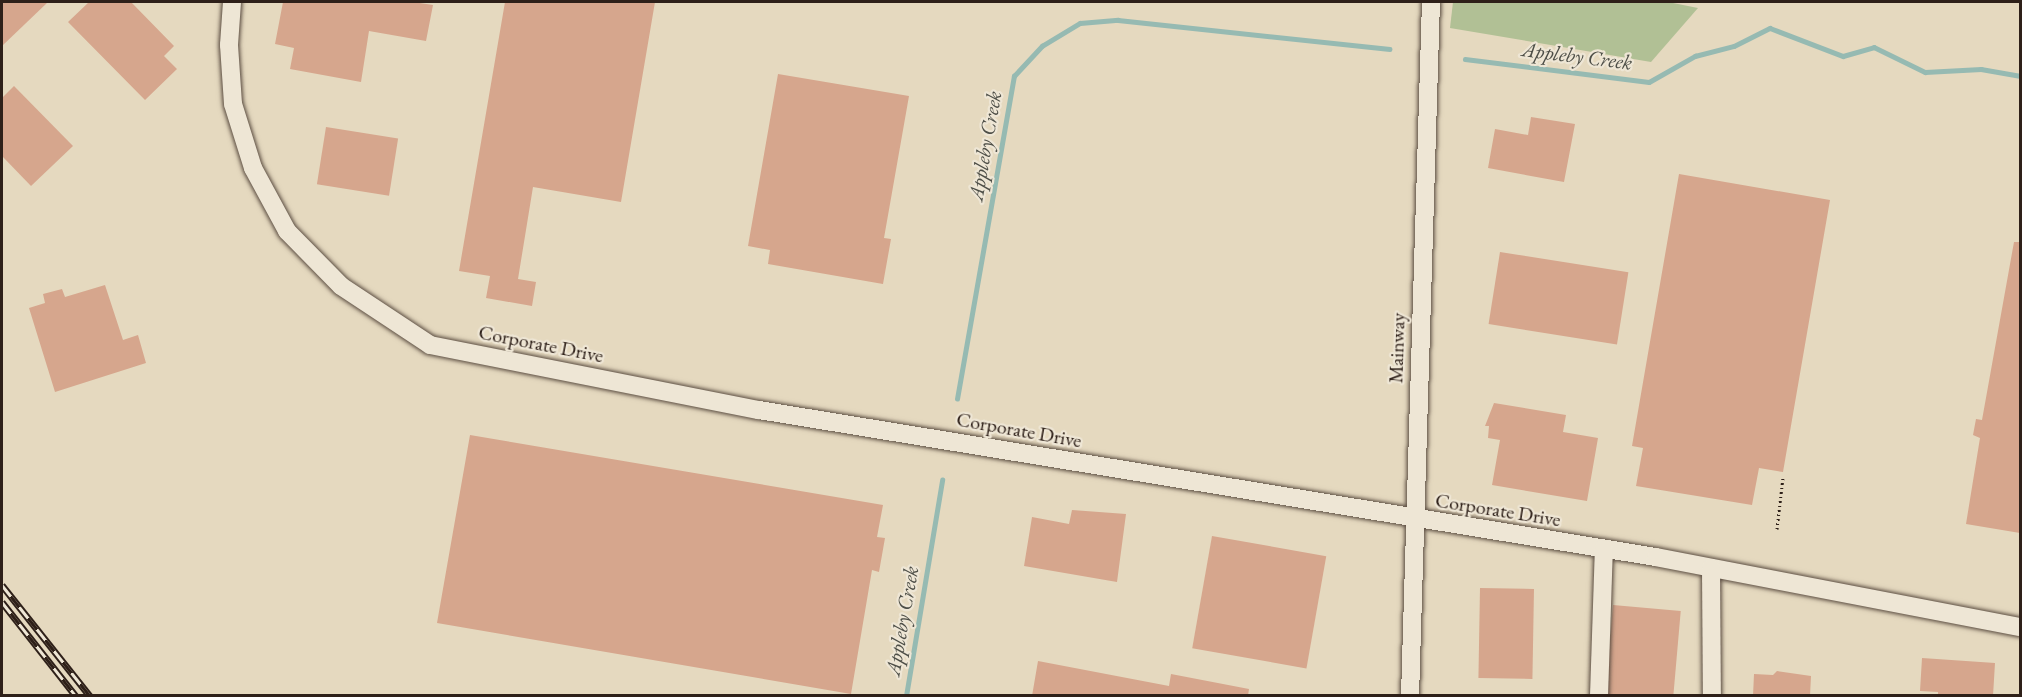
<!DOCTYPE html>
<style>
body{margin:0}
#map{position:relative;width:2022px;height:697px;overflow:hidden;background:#e5d9bf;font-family:"EB Garamond",serif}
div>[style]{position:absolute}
.green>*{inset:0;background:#b1c095}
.stream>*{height:4.5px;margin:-2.25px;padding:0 2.25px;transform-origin:2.25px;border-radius:2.25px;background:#96bab2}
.building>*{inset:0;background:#d6a68d;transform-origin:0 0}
.path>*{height:3px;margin-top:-1.5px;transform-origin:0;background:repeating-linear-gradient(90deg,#2e2019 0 1.5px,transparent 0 4.5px)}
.roads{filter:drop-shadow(0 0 2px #5c4e42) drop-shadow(0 0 2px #5c4e42)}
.minor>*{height:18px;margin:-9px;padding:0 9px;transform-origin:9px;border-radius:9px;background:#eee6d5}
.rail>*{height:7px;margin-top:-3.5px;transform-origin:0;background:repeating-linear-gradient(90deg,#eee6d5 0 14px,#2e2019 0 28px);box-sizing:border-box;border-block:2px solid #2e2019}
span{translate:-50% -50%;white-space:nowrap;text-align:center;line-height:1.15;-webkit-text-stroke:4.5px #eee6d5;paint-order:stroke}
.street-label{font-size:20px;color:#2e2019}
.water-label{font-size:21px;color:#4d4e47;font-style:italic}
.frame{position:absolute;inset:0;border:3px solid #2e2019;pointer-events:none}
</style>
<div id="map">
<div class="green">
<i style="clip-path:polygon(1453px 2px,1668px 2px,1698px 8px,1651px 62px,1450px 28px)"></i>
</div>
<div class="stream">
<i style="left:1465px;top:59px;width:185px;rotate:7.1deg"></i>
<i style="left:1649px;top:82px;width:53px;rotate:-29.5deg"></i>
<i style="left:1695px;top:56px;width:40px;rotate:-14.4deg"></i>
<i style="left:1734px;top:46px;width:40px;rotate:-26.6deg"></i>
<i style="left:1770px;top:28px;width:78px;rotate:21deg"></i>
<i style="left:1843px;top:56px;width:32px;rotate:-16deg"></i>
<i style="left:1874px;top:47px;width:57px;rotate:26.1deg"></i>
<i style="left:1925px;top:72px;width:56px;rotate:-3.1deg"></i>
<i style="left:1981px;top:69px;width:40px;rotate:10deg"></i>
<i style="left:957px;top:399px;width:328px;rotate:-80deg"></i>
<i style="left:1014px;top:76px;width:41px;rotate:-47deg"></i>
<i style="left:1042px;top:46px;width:44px;rotate:-31.2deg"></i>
<i style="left:1080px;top:23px;width:38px;rotate:-5deg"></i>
<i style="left:1118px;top:20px;width:273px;rotate:6.1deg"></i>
<i style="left:906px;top:696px;width:219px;rotate:-80.5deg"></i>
</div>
<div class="building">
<i style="clip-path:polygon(2px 2px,48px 2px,2px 46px)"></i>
<i style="clip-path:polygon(89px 2px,131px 2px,174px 46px,164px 56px,177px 69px,145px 100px,68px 22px)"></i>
<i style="clip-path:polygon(283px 2px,413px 2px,433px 5px,426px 41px,369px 31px,361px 82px,290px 69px,294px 48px,275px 44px)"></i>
<i style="clip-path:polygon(505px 2px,655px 2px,621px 202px,533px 187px,518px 279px,536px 282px,532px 306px,486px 298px,490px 276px,459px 271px)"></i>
<i style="clip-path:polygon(778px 74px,909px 96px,884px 238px,891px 239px,883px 284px,768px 264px,770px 250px,748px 246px)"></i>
<i style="clip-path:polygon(14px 86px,73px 146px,31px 186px,2px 156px,2px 98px)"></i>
<i style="clip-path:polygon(1531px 117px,1575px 124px,1564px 182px,1488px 168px,1495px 129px,1528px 135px)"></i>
<i style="left:326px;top:127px;width:73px;height:58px;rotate:9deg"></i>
<i style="clip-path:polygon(1679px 174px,1830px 200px,1783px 472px,1759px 468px,1752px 505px,1636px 486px,1643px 448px,1632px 446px)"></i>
<i style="clip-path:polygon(2014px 242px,2020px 242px,2020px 533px,1966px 524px,1980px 438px,1973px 435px,1976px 419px,1982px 420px)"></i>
<i style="left:1500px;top:252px;width:130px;height:73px;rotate:9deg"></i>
<i style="clip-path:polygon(105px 285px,123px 340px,138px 335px,146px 363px,55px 392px,29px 308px,45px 303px,43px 294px,62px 289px,65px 297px)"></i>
<i style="clip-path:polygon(1494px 403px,1566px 415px,1563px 432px,1598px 438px,1587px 501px,1492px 485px,1500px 440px,1488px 438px,1489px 426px,1485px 426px)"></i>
<i style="clip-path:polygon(470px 435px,883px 505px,877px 537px,885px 538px,879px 572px,872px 570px,851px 694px,437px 623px)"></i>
<i style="clip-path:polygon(1072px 510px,1126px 514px,1117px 582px,1024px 566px,1032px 517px,1069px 524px)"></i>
<i style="left:1212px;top:536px;width:116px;height:114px;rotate:10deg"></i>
<i style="left:1480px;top:588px;width:54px;height:90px;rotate:1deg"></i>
<i style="left:1613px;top:605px;width:68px;height:91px;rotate:5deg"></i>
<i style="clip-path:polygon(1922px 658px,1995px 663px,1993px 696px,1938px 696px,1938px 692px,1920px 691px)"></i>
<i style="clip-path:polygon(1038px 661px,1169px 686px,1171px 674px,1249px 689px,1248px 696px,1032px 696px)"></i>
<i style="clip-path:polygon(1777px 671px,1811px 676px,1810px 696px,1753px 696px,1754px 674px,1773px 675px)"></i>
</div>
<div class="path">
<i style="left:1777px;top:529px;width:52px;rotate:-83.4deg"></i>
</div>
<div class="roads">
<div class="minor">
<i style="left:232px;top:2px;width:43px;rotate:94deg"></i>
<i style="left:229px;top:45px;width:59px;rotate:86.1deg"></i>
<i style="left:233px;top:104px;width:67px;rotate:72.6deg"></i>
<i style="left:253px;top:168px;width:72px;rotate:61.6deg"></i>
<i style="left:287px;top:231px;width:77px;rotate:45.5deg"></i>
<i style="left:341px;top:286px;width:107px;rotate:33.5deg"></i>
<i style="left:430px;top:345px;width:335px;rotate:11.2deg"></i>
<i style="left:759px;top:410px;width:909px;rotate:9.31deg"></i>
<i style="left:1656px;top:557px;width:371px;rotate:10.9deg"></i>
<i style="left:1711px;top:568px;width:128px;rotate:89.6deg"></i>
<i style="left:1410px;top:696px;width:694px;rotate:-88.27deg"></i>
<i style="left:1599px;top:696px;width:147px;rotate:-88.1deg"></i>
</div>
</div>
<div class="rail">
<i style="left:2px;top:585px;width:142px;rotate:51.6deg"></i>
<i style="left:2px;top:602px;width:120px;rotate:51.8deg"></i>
</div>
<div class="street-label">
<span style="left:541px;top:344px;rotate:11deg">Corporate Drive</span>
<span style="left:1397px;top:348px;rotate:-88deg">Mainway</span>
<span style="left:1019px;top:430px;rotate:10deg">Corporate Drive</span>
<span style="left:1498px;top:510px;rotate:9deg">Corporate Drive</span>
</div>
<div class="water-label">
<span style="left:1577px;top:56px;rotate:7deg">Appleby Creek</span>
<span style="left:985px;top:146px;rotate:-80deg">Appleby Creek</span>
<span style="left:902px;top:621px;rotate:-80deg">Appleby Creek</span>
</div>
<div class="frame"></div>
</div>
